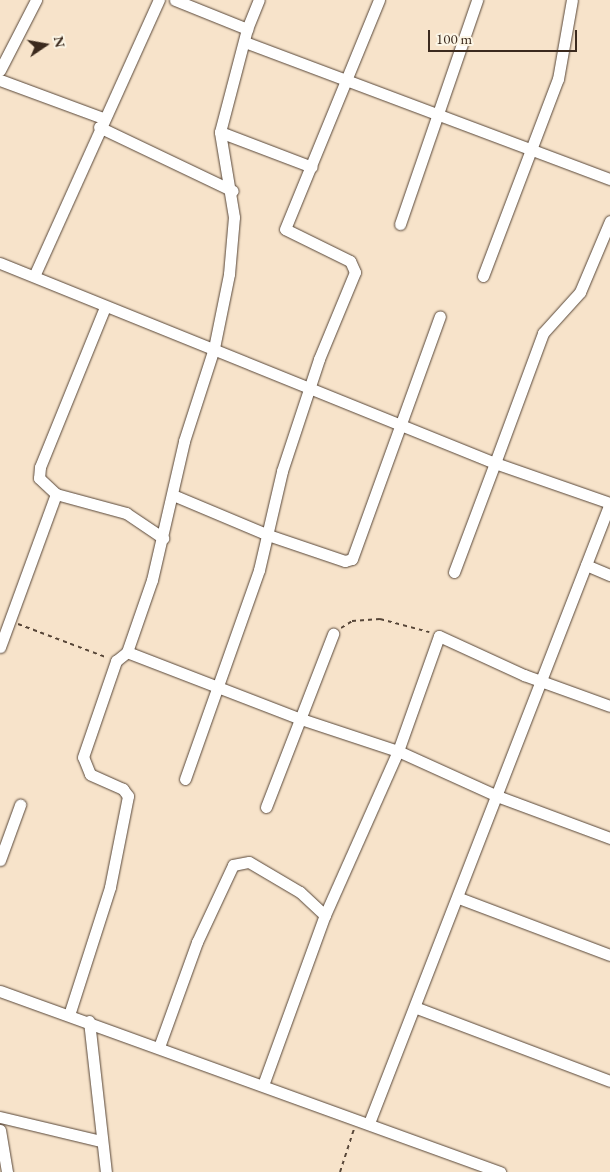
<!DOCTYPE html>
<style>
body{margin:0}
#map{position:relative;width:610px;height:1172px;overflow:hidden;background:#f7e3ca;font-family:"EB Garamond",serif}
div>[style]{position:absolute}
.path>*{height:2px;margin-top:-1px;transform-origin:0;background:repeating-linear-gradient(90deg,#574638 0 4px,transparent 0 8px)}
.roads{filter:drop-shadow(0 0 1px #574638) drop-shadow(0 0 1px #574638)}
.street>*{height:11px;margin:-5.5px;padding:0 5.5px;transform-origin:5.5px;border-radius:5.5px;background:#fff}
span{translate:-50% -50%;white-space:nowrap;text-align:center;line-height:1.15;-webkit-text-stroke:4.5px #fcf5e5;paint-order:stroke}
.north{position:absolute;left:20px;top:20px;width:50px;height:50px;-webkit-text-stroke:4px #fcf5e5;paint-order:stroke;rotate:78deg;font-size:14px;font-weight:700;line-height:20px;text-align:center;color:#3b2a1e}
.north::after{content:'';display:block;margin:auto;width:18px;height:22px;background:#3b2a1e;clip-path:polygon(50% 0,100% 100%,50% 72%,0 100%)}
.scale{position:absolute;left:428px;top:30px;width:149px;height:22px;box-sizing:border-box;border:2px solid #3b2a1e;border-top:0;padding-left:6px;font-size:15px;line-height:18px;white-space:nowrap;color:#3b2a1e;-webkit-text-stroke:4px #fcf5e5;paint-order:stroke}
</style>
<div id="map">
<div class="path">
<i style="left:18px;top:624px;width:96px;rotate:20.7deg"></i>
<i style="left:341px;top:628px;width:13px;rotate:-32deg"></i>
<i style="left:352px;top:621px;width:28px;rotate:-4deg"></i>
<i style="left:380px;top:619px;width:51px;rotate:14.9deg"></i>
<i style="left:340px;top:1172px;width:45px;rotate:-72deg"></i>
</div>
<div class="roads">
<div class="street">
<i style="left:175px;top:0;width:78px;rotate:21.9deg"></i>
<i style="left:245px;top:42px;width:390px;rotate:20.6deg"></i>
<i style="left:0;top:70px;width:79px;rotate:-62.8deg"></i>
<i style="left:0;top:80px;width:110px;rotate:20.3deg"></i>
<i style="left:99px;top:127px;width:148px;rotate:25.5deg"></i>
<i style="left:220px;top:132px;width:98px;rotate:20.8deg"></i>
<i style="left:400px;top:224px;width:237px;rotate:-71deg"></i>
<i style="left:0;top:263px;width:534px;rotate:22deg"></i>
<i style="left:495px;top:463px;width:139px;rotate:-69.7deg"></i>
<i style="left:543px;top:333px;width:55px;rotate:-47.9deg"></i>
<i style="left:580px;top:292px;width:77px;rotate:-67.1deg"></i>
<i style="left:35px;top:274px;width:301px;rotate:-65.7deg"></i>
<i style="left:483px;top:276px;width:211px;rotate:-69.2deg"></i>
<i style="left:558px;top:79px;width:80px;rotate:-80deg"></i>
<i style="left:105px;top:307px;width:173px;rotate:112.1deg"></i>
<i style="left:40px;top:467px;width:11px;rotate:95deg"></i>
<i style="left:39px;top:478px;width:23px;rotate:43deg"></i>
<i style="left:56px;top:494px;width:73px;rotate:15.2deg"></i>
<i style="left:126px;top:513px;width:45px;rotate:34deg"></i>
<i style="left:173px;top:495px;width:103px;rotate:22.8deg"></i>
<i style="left:268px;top:535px;width:81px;rotate:18.7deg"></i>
<i style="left:345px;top:561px;width:7px;rotate:-16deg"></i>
<i style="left:352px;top:559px;width:258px;rotate:-70.1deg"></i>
<i style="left:586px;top:565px;width:26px;rotate:23deg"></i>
<i style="left:454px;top:572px;width:116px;rotate:-69.4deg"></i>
<i style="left:495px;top:463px;width:122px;rotate:19.2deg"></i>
<i style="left:0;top:647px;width:163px;rotate:-69.9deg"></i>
<i style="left:127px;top:652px;width:183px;rotate:21.1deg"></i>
<i style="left:298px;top:718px;width:105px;rotate:18.3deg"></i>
<i style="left:398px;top:751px;width:109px;rotate:24.4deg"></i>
<i style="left:497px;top:796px;width:121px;rotate:20.4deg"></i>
<i style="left:185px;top:779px;width:222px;rotate:-70.5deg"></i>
<i style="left:259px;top:570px;width:102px;rotate:-76.9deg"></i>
<i style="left:282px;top:471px;width:118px;rotate:-71.7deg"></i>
<i style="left:319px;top:359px;width:94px;rotate:-67.5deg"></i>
<i style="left:355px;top:272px;width:12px;rotate:-114deg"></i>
<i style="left:350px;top:261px;width:72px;rotate:-153.8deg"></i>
<i style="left:285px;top:229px;width:248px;rotate:-67.7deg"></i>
<i style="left:266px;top:807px;width:186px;rotate:-68.8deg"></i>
<i style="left:0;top:860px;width:59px;rotate:-70deg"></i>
<i style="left:459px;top:898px;width:161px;rotate:20.7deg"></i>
<i style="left:0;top:991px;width:532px;rotate:19.9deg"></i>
<i style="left:417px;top:1008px;width:206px;rotate:20.7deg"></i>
<i style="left:69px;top:1015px;width:134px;rotate:-72.2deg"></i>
<i style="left:110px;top:887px;width:93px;rotate:-78.8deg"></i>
<i style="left:128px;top:796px;width:9px;rotate:-126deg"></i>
<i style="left:123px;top:789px;width:36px;rotate:-156deg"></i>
<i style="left:90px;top:774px;width:18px;rotate:-112deg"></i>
<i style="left:83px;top:757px;width:102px;rotate:-71deg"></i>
<i style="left:116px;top:661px;width:14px;rotate:-39deg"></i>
<i style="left:127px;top:652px;width:76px;rotate:-70.9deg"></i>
<i style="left:152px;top:580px;width:143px;rotate:-77deg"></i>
<i style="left:184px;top:441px;width:98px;rotate:-72.1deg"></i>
<i style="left:214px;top:348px;width:76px;rotate:-78.5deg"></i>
<i style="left:229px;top:274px;width:57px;rotate:-85deg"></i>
<i style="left:234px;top:217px;width:86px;rotate:-99.4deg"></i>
<i style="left:220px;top:132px;width:106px;rotate:-75.3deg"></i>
<i style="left:247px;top:29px;width:31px;rotate:-68deg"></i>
<i style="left:89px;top:1021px;width:152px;rotate:83.6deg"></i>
<i style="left:159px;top:1047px;width:112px;rotate:-70.1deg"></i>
<i style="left:197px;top:942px;width:85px;rotate:-64.9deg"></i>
<i style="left:233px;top:865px;width:16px;rotate:-11deg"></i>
<i style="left:249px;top:862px;width:59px;rotate:30.5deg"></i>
<i style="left:300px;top:892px;width:34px;rotate:43deg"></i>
<i style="left:263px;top:1085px;width:181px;rotate:-70deg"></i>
<i style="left:325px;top:915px;width:180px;rotate:-66deg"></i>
<i style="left:398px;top:751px;width:122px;rotate:-70.4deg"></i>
<i style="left:439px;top:636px;width:94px;rotate:24.6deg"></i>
<i style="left:524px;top:675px;width:91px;rotate:19.8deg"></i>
<i style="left:0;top:1117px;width:104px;rotate:13.4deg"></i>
<i style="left:369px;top:1123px;width:665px;rotate:-68.76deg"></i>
<i style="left:0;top:1130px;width:43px;rotate:80.5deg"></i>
</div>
</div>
<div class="north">N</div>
<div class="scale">100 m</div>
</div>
